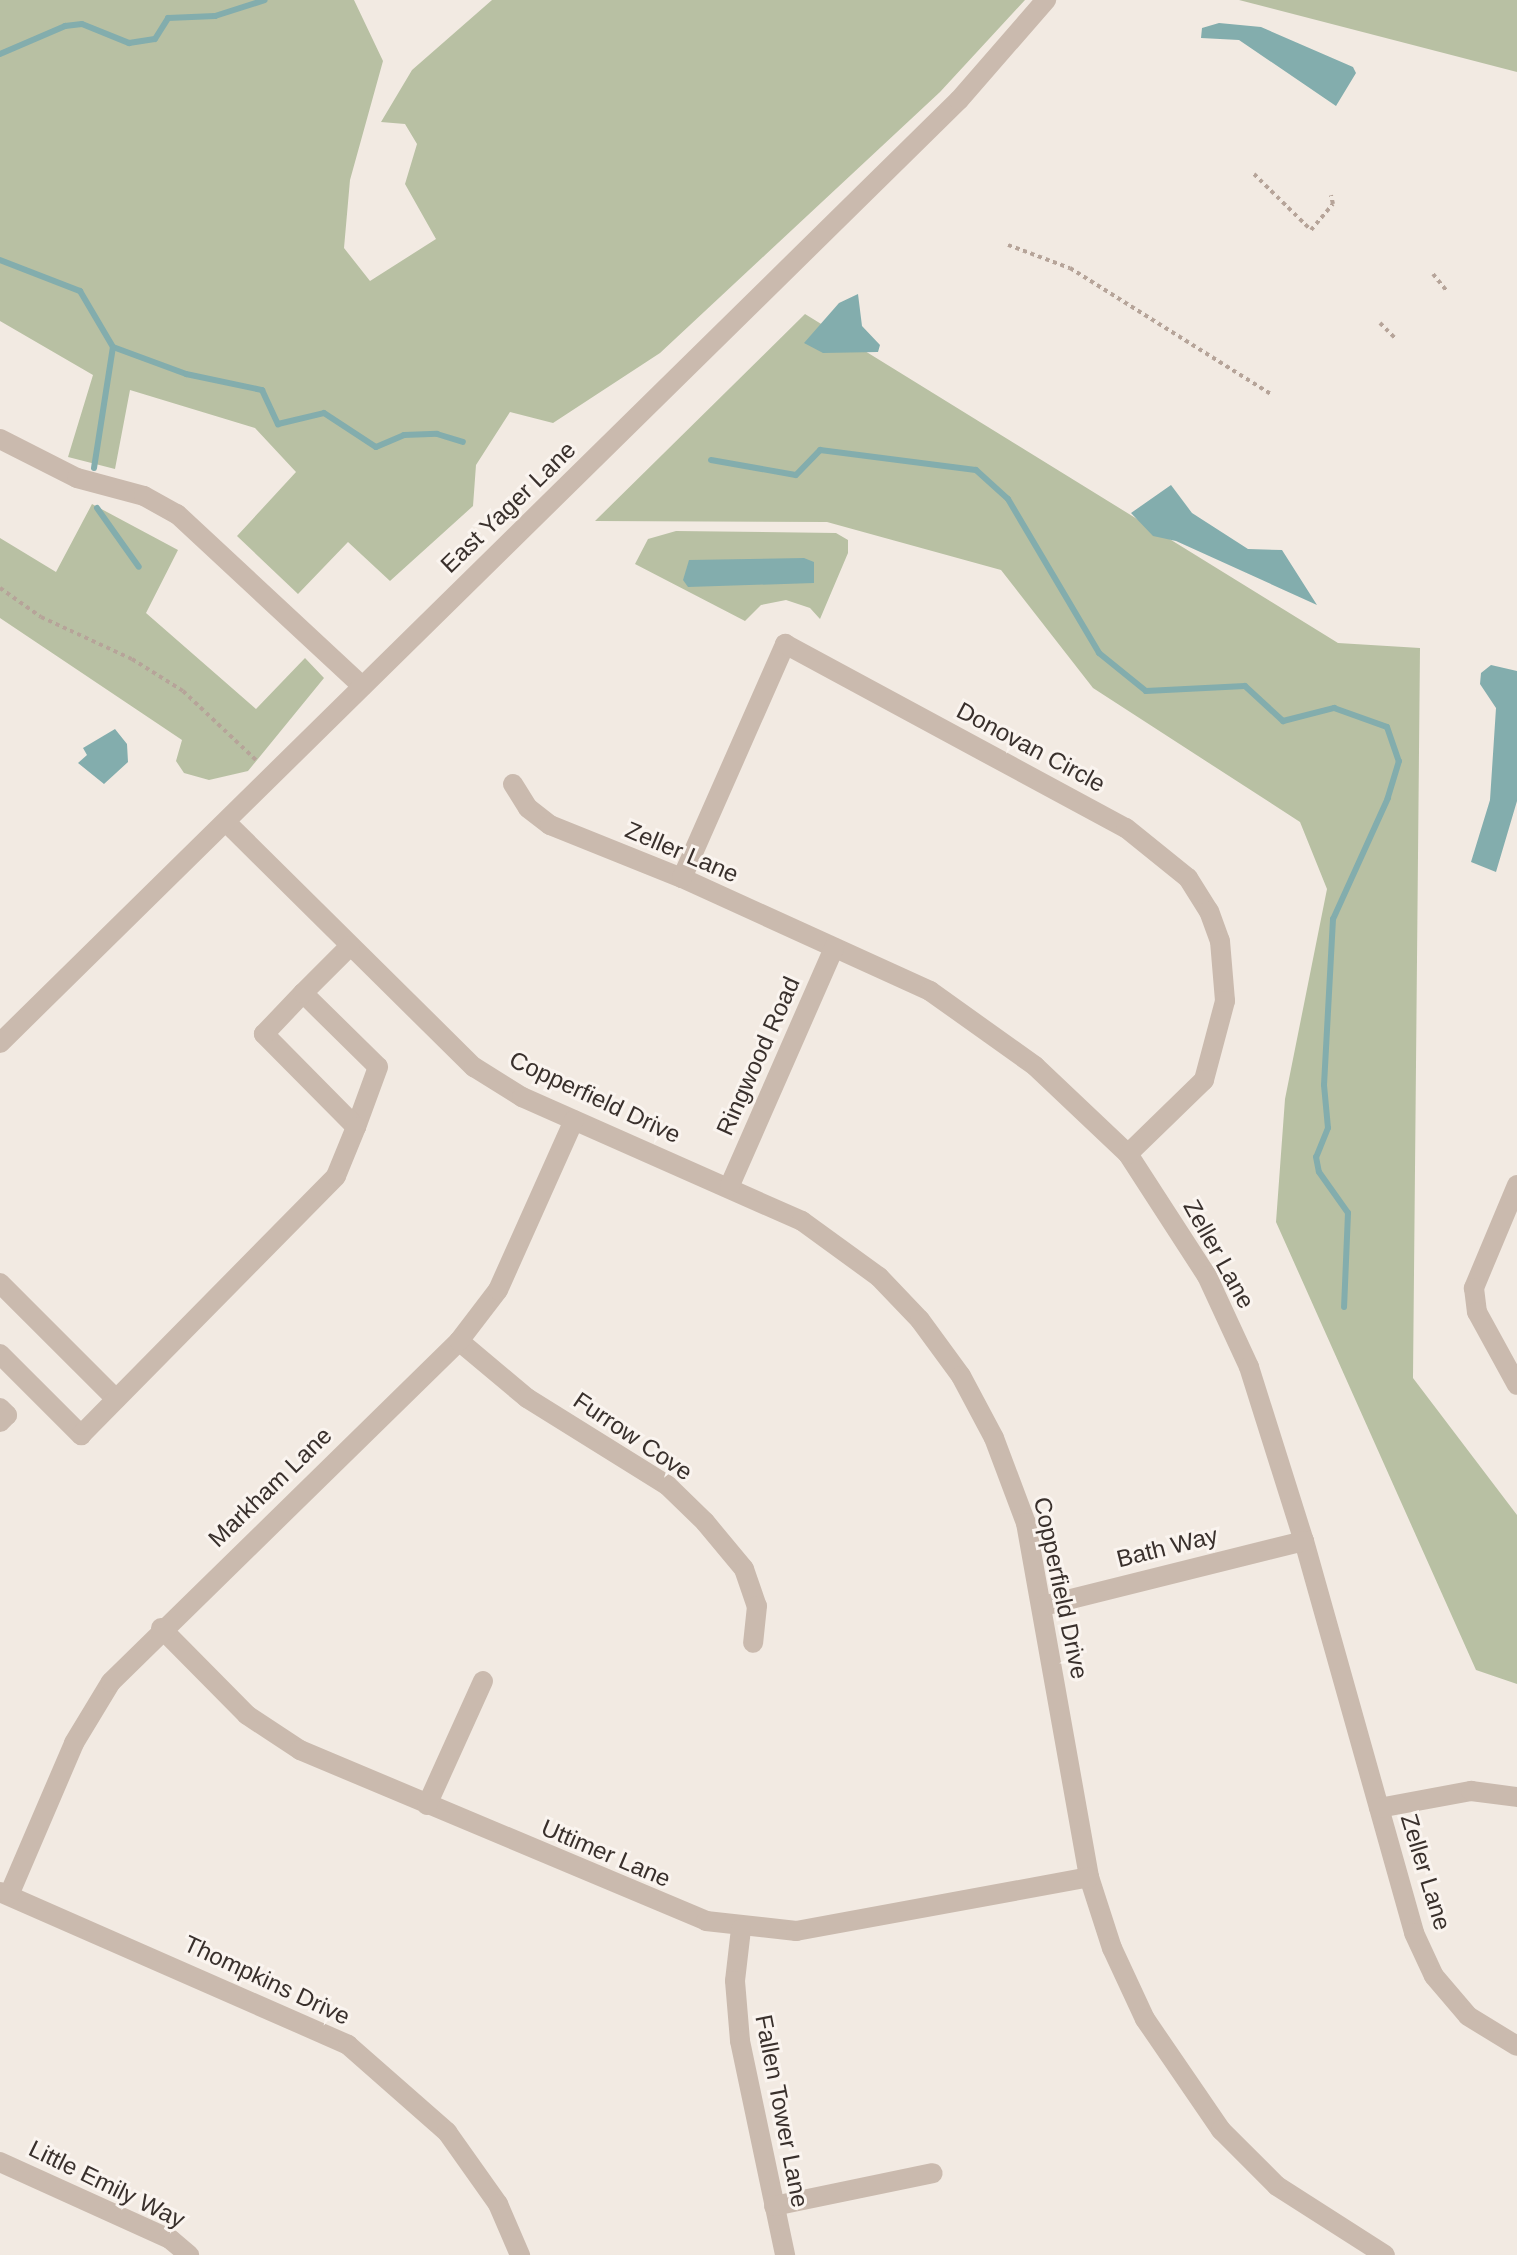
<!DOCTYPE html>
<style>
body{margin:0}
#map{position:relative;width:1517px;height:2255px;overflow:hidden;background:#f2eae2;font-family:Helvetica,sans-serif}
div>[style]{position:absolute}
.green>*{inset:0;background:#b8c0a3}
.water>*{inset:0;background:#83adad}
.stream>*{height:6px;margin:-3px;padding:0 3px;transform-origin:3px;border-radius:3px;background:#83adad}
.path>*{height:4px;margin-top:-2px;transform-origin:0;background:repeating-linear-gradient(90deg,#b6a499 0 4px,transparent 0 8px)}
.minor>*{height:20px;margin:-10px;padding:0 10px;transform-origin:10px;border-radius:10px;background:#cabaae}
span{translate:-50% -50%;white-space:nowrap;text-align:center;line-height:1.15;-webkit-text-stroke:6px #faf4ef;paint-order:stroke}
.street-label{font-size:24px;color:#39302c}
</style>
<div id="map">
<div class="green">
<i style="clip-path:polygon(0 0,354px 0,383px 61px,350px 180px,344px 248px,370px 281px,436px 239px,405px 184px,417px 144px,405px 124px,381px 122px,412px 70px,492px 0,1025px 0,940px 92px,660px 353px,553px 423px,510px 412px,476px 465px,473px 506px,390px 581px,348px 542px,298px 594px,237px 536px,296px 472px,255px 428px,130px 390px,115px 469px,68px 457px,93px 375px,0 321px)"></i>
<i style="clip-path:polygon(1239px 0,1517px 0,1517px 72px)"></i>
<i style="clip-path:polygon(805px 314px,1338px 643px,1420px 648px,1413px 1378px,1517px 1515px,1517px 1684px,1476px 1670px,1276px 1222px,1285px 1099px,1327px 889px,1300px 822px,1093px 688px,1001px 570px,827px 522px,595px 521px)"></i>
<i style="clip-path:polygon(92px 504px,178px 550px,146px 613px,256px 709px,305px 658px,324px 678px,248px 771px,209px 780px,184px 773px,176px 761px,182px 740px,0 618px,0 538px,56px 572px)"></i>
<i style="clip-path:polygon(676px 531px,836px 533px,848px 540px,848px 553px,820px 619px,810px 608px,786px 600px,761px 605px,745px 621px,635px 564px,648px 539px)"></i>
</div>
<div class="water">
<i style="clip-path:polygon(1219px 23px,1261px 27px,1353px 67px,1356px 73px,1336px 106px,1239px 40px,1201px 38px,1202px 28px)"></i>
<i style="clip-path:polygon(858px 294px,862px 326px,880px 345px,878px 352px,823px 353px,804px 343px,839px 303px)"></i>
<i style="clip-path:polygon(1171px 485px,1192px 513px,1248px 549px,1282px 550px,1317px 605px,1176px 541px,1153px 536px,1131px 513px)"></i>
<i style="clip-path:polygon(804px 558px,814px 562px,814px 583px,688px 587px,683px 580px,689px 560px)"></i>
<i style="clip-path:polygon(1491px 665px,1517px 671px,1517px 801px,1496px 872px,1471px 862px,1490px 800px,1496px 708px,1480px 684px,1481px 673px)"></i>
<i style="clip-path:polygon(115px 729px,127px 744px,128px 762px,104px 784px,78px 763px,87px 755px,83px 748px)"></i>
</div>
<div class="stream">
<i style="left:0;top:54px;width:71px;rotate:-23.3deg"></i>
<i style="left:65px;top:26px;width:17px;rotate:-7deg"></i>
<i style="left:82px;top:24px;width:51px;rotate:22deg"></i>
<i style="left:129px;top:43px;width:26px;rotate:-9deg"></i>
<i style="left:155px;top:39px;width:25px;rotate:-58deg"></i>
<i style="left:168px;top:18px;width:47px;rotate:-2.4deg"></i>
<i style="left:215px;top:16px;width:52px;rotate:-17.7deg"></i>
<i style="left:0;top:260px;width:86px;rotate:21.2deg"></i>
<i style="left:80px;top:291px;width:65px;rotate:59.5deg"></i>
<i style="left:113px;top:347px;width:78px;rotate:20.3deg"></i>
<i style="left:186px;top:374px;width:78px;rotate:11.9deg"></i>
<i style="left:262px;top:390px;width:38px;rotate:65deg"></i>
<i style="left:278px;top:424px;width:47px;rotate:-13.4deg"></i>
<i style="left:324px;top:413px;width:62px;rotate:33.2deg"></i>
<i style="left:376px;top:447px;width:30px;rotate:-23deg"></i>
<i style="left:404px;top:435px;width:33px;rotate:-2deg"></i>
<i style="left:437px;top:434px;width:27px;rotate:17deg"></i>
<i style="left:711px;top:460px;width:86px;rotate:10deg"></i>
<i style="left:796px;top:475px;width:35px;rotate:-46deg"></i>
<i style="left:820px;top:450px;width:157px;rotate:7.3deg"></i>
<i style="left:976px;top:470px;width:43px;rotate:42.2deg"></i>
<i style="left:1008px;top:499px;width:179px;rotate:59.4deg"></i>
<i style="left:1099px;top:653px;width:60px;rotate:39deg"></i>
<i style="left:1146px;top:691px;width:99px;rotate:-2.9deg"></i>
<i style="left:1245px;top:686px;width:52px;rotate:42.6deg"></i>
<i style="left:1283px;top:721px;width:53px;rotate:-14.3deg"></i>
<i style="left:1334px;top:708px;width:56px;rotate:19.7deg"></i>
<i style="left:1387px;top:727px;width:36px;rotate:71deg"></i>
<i style="left:1399px;top:761px;width:39px;rotate:107deg"></i>
<i style="left:1388px;top:798px;width:133px;rotate:114.4deg"></i>
<i style="left:1333px;top:919px;width:166px;rotate:93.1deg"></i>
<i style="left:1324px;top:1085px;width:43px;rotate:84.7deg"></i>
<i style="left:1328px;top:1128px;width:31px;rotate:112deg"></i>
<i style="left:1316px;top:1157px;width:15px;rotate:79deg"></i>
<i style="left:1319px;top:1172px;width:50px;rotate:54.7deg"></i>
<i style="left:1348px;top:1213px;width:94px;rotate:92.4deg"></i>
<i style="left:94px;top:468px;width:122px;rotate:-81.1deg"></i>
<i style="left:97px;top:508px;width:72px;rotate:54.6deg"></i>
</div>
<div class="path">
<i style="left:1254px;top:174px;width:80px;rotate:44.5deg"></i>
<i style="left:1311px;top:230px;width:34px;rotate:-50deg"></i>
<i style="left:1333px;top:204px;width:9px;rotate:-103deg"></i>
<i style="left:1008px;top:245px;width:66px;rotate:20.4deg"></i>
<i style="left:1070px;top:268px;width:237px;rotate:32.1deg"></i>
<i style="left:1433px;top:274px;width:21px;rotate:51deg"></i>
<i style="left:1380px;top:323px;width:21px;rotate:45deg"></i>
<i style="left:0;top:588px;width:50px;rotate:35.3deg"></i>
<i style="left:41px;top:617px;width:100px;rotate:24.8deg"></i>
<i style="left:132px;top:659px;width:60px;rotate:32.1deg"></i>
<i style="left:183px;top:691px;width:103px;rotate:43.4deg"></i>
</div>
<div class="minor">
<i style="left:0;top:439px;width:86px;rotate:26.9deg"></i>
<i style="left:77px;top:478px;width:69px;rotate:15deg"></i>
<i style="left:144px;top:496px;width:38px;rotate:29deg"></i>
<i style="left:177px;top:514px;width:253px;rotate:42.9deg"></i>
<i style="left:513px;top:784px;width:28px;rotate:58deg"></i>
<i style="left:528px;top:808px;width:28px;rotate:38deg"></i>
<i style="left:550px;top:825px;width:142px;rotate:21.9deg"></i>
<i style="left:682px;top:878px;width:273px;rotate:24.5deg"></i>
<i style="left:930px;top:991px;width:129px;rotate:35.5deg"></i>
<i style="left:1035px;top:1066px;width:128px;rotate:43.4deg"></i>
<i style="left:1128px;top:1154px;width:145px;rotate:57.1deg"></i>
<i style="left:1207px;top:1276px;width:100px;rotate:65.2deg"></i>
<i style="left:1249px;top:1367px;width:182px;rotate:72.5deg"></i>
<i style="left:1304px;top:1541px;width:407px;rotate:74.3deg"></i>
<i style="left:1414px;top:1933px;width:47px;rotate:65.1deg"></i>
<i style="left:1434px;top:1976px;width:52px;rotate:49.6deg"></i>
<i style="left:1468px;top:2016px;width:57px;rotate:31.5deg"></i>
<i style="left:226px;top:822px;width:349px;rotate:44.7deg"></i>
<i style="left:474px;top:1067px;width:57px;rotate:32deg"></i>
<i style="left:522px;top:1097px;width:306px;rotate:23.9deg"></i>
<i style="left:802px;top:1221px;width:95px;rotate:36deg"></i>
<i style="left:879px;top:1277px;width:59px;rotate:46.4deg"></i>
<i style="left:920px;top:1320px;width:69px;rotate:53.8deg"></i>
<i style="left:961px;top:1376px;width:70px;rotate:62deg"></i>
<i style="left:994px;top:1438px;width:91px;rotate:69.4deg"></i>
<i style="left:1026px;top:1523px;width:360px;rotate:79.9deg"></i>
<i style="left:1089px;top:1877px;width:75px;rotate:72.1deg"></i>
<i style="left:1112px;top:1948px;width:78px;rotate:65.1deg"></i>
<i style="left:1145px;top:2019px;width:135px;rotate:55.6deg"></i>
<i style="left:1221px;top:2130px;width:79px;rotate:45deg"></i>
<i style="left:1277px;top:2186px;width:128px;rotate:32.6deg"></i>
<i style="left:682px;top:878px;width:256px;rotate:-66.2deg"></i>
<i style="left:785px;top:644px;width:387px;rotate:28.4deg"></i>
<i style="left:1126px;top:828px;width:80px;rotate:38.9deg"></i>
<i style="left:1188px;top:878px;width:39px;rotate:58deg"></i>
<i style="left:1209px;top:911px;width:32px;rotate:70deg"></i>
<i style="left:1220px;top:941px;width:60px;rotate:85.2deg"></i>
<i style="left:1225px;top:1001px;width:82px;rotate:104.9deg"></i>
<i style="left:1204px;top:1080px;width:106px;rotate:135.8deg"></i>
<i style="left:303px;top:993px;width:105px;rotate:44.6deg"></i>
<i style="left:378px;top:1067px;width:64px;rotate:110.1deg"></i>
<i style="left:356px;top:1127px;width:131px;rotate:-134.7deg"></i>
<i style="left:264px;top:1034px;width:57px;rotate:-46.4deg"></i>
<i style="left:303px;top:993px;width:66px;rotate:-45deg"></i>
<i style="left:0;top:1043px;width:1345px;rotate:-44.52deg"></i>
<i style="left:959px;top:100px;width:133px;rotate:-49deg"></i>
<i style="left:730px;top:1185px;width:259px;rotate:-66.3deg"></i>
<i style="left:1517px;top:1185px;width:112px;rotate:112.7deg"></i>
<i style="left:1474px;top:1288px;width:24px;rotate:83deg"></i>
<i style="left:1477px;top:1312px;width:83px;rotate:61.3deg"></i>
<i style="left:0;top:1283px;width:164px;rotate:45deg"></i>
<i style="left:459px;top:1341px;width:89px;rotate:40deg"></i>
<i style="left:527px;top:1398px;width:165px;rotate:31.9deg"></i>
<i style="left:667px;top:1485px;width:53px;rotate:44.2deg"></i>
<i style="left:705px;top:1522px;width:61px;rotate:50.3deg"></i>
<i style="left:744px;top:1569px;width:39px;rotate:71deg"></i>
<i style="left:757px;top:1606px;width:37px;rotate:96deg"></i>
<i style="left:0;top:1354px;width:115px;rotate:45deg"></i>
<i style="left:81px;top:1435px;width:363px;rotate:-45.4deg"></i>
<i style="left:336px;top:1176px;width:53px;rotate:-67.8deg"></i>
<i style="left:0;top:1408px;width:10px;rotate:45deg"></i>
<i style="left:7px;top:1415px;width:10px;rotate:135deg"></i>
<i style="left:1043px;top:1606px;width:269px;rotate:-14deg"></i>
<i style="left:161px;top:1628px;width:122px;rotate:45.3deg"></i>
<i style="left:247px;top:1715px;width:64px;rotate:33.4deg"></i>
<i style="left:300px;top:1750px;width:441px;rotate:22.8deg"></i>
<i style="left:706px;top:1921px;width:91px;rotate:6.3deg"></i>
<i style="left:796px;top:1931px;width:298px;rotate:-10.4deg"></i>
<i style="left:427px;top:1805px;width:136px;rotate:-65.7deg"></i>
<i style="left:1379px;top:1808px;width:94px;rotate:-10.5deg"></i>
<i style="left:1471px;top:1791px;width:46px;rotate:7.4deg"></i>
<i style="left:0;top:1892px;width:380px;rotate:23.7deg"></i>
<i style="left:348px;top:2045px;width:132px;rotate:41.3deg"></i>
<i style="left:447px;top:2132px;width:88px;rotate:54.7deg"></i>
<i style="left:498px;top:2204px;width:56px;rotate:66.7deg"></i>
<i style="left:9px;top:1895px;width:165px;rotate:-66.8deg"></i>
<i style="left:74px;top:1743px;width:71px;rotate:-58.8deg"></i>
<i style="left:111px;top:1682px;width:487px;rotate:-44.4deg"></i>
<i style="left:459px;top:1341px;width:64px;rotate:-52.6deg"></i>
<i style="left:498px;top:1290px;width:186px;rotate:-65.9deg"></i>
<i style="left:741px;top:1929px;width:52px;rotate:96.6deg"></i>
<i style="left:735px;top:1981px;width:60px;rotate:85.2deg"></i>
<i style="left:740px;top:2041px;width:219px;rotate:78.1deg"></i>
<i style="left:0;top:2162px;width:187px;rotate:24.4deg"></i>
<i style="left:170px;top:2239px;width:25px;rotate:40deg"></i>
<i style="left:774px;top:2206px;width:162px;rotate:-11.7deg"></i>
</div>
<div class="street-label">
<span style="left:508px;top:507px;rotate:-44deg">East Yager Lane</span>
<span style="left:1031px;top:747px;rotate:28deg">Donovan Circle</span>
<span style="left:682px;top:852px;rotate:23deg">Zeller Lane</span>
<span style="left:758px;top:1056px;rotate:-66deg">Ringwood Road</span>
<span style="left:595px;top:1097px;rotate:25deg">Copperfield Drive</span>
<span style="left:1219px;top:1254px;rotate:61deg">Zeller Lane</span>
<span style="left:633px;top:1436px;rotate:34deg">Furrow Cove</span>
<span style="left:270px;top:1487px;rotate:-44deg">Markham Lane</span>
<span style="left:1167px;top:1547px;rotate:-14deg">Bath Way</span>
<span style="left:1061px;top:1588px;rotate:78deg">Copperfield Drive</span>
<span style="left:606px;top:1853px;rotate:23deg">Uttimer Lane</span>
<span style="left:1426px;top:1872px;rotate:73deg">Zeller Lane</span>
<span style="left:267px;top:1980px;rotate:25deg">Thompkins Drive</span>
<span style="left:782px;top:2111px;rotate:79deg">Fallen Tower Lane</span>
<span style="left:107px;top:2184px;rotate:26deg">Little Emily Way</span>
</div>
</div>
